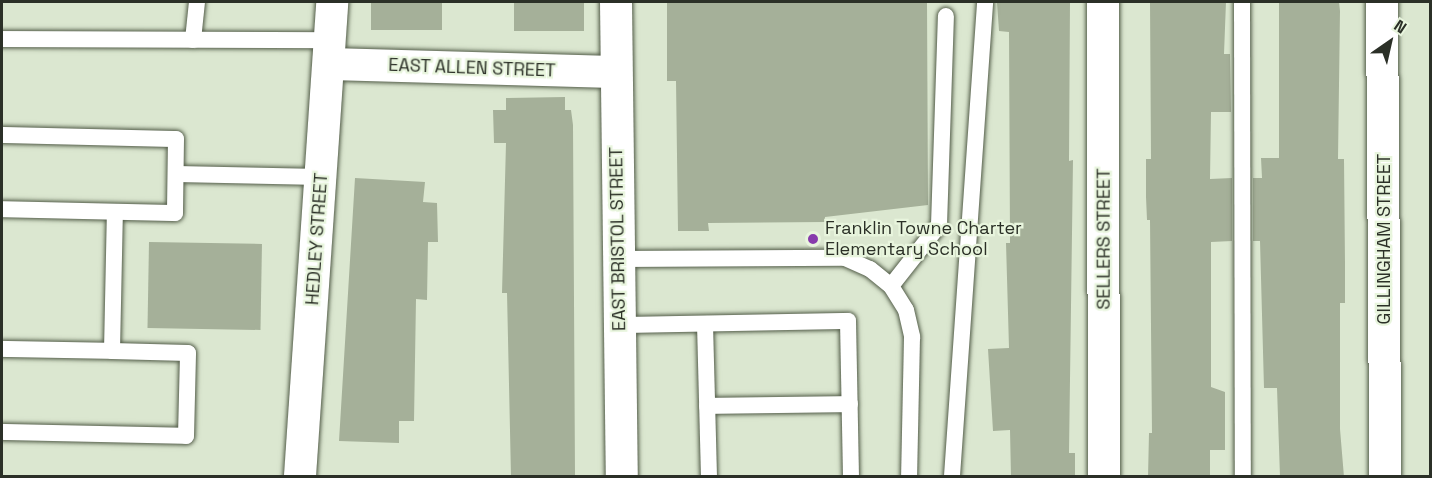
<!DOCTYPE html>
<style>
body{margin:0}
#map{position:relative;width:1432px;height:478px;overflow:hidden;background:#dbe7d0;font-family:"Space Grotesk",sans-serif}
div>[style]{position:absolute}
.building>*{inset:0;background:#a5b099;transform-origin:0 0}
.roads{filter:drop-shadow(0 0 2px #535d49) drop-shadow(0 0 2px #535d49)}
.lane>*{height:16px;margin:-8px;padding:0 8px;transform-origin:8px;border-radius:8px;background:#fff}
.street>*{height:32px;margin:-16px;padding:0 16px;transform-origin:16px;border-radius:16px;background:#fff}
.dots>*{width:16px;height:16px;translate:-50% -50%;box-sizing:border-box;border:3px solid #e8f5dd;border-radius:50%}
span{translate:-50% -50%;white-space:nowrap;text-align:center;line-height:1.15;-webkit-text-stroke:4.5px #e8f5dd;paint-order:stroke}
.street-label{font-size:18px;color:#2b3027}
.poi-label{font-size:18px;color:#2b3027}
.left{translate:0 -50%;text-align:left}
.frame{position:absolute;inset:0;border:3px solid #2b3027;pointer-events:none}
.north{position:absolute;left:1360px;top:12px;width:60px;height:60px;-webkit-text-stroke:4px #e8f5dd;paint-order:stroke;rotate:34deg;font-size:16px;font-weight:700;line-height:24px;text-align:center;color:#2b3027}
.north::after{content:'';display:block;margin:auto;width:21px;height:27px;background:#2b3027;clip-path:polygon(50% 0,100% 100%,50% 72%,0 100%)}
</style>
<div id="map">
<div class="building">
<i style="left:371px;top:2px;width:71px;height:28px"></i>
<i style="left:514px;top:2px;width:70px;height:29px"></i>
<i style="clip-path:polygon(667px 2px,927px 2px,928px 205px,825px 217px,825px 222px,708px 223px,709px 231px,678px 231px,676px 81px,667px 81px)"></i>
<i style="clip-path:polygon(997px 2px,1070px 2px,1069px 161px,1073px 160px,1069px 453px,1075px 453px,1075px 477px,1011px 477px,1010px 430px,993px 431px,988px 349px,1009px 348px,1006px 243px,1010px 243px,1009px 32px,999px 31px)"></i>
<i style="clip-path:polygon(1150px 2px,1226px 2px,1224px 54px,1230px 54px,1231px 112px,1211px 112px,1210px 179px,1232px 178px,1232px 241px,1211px 242px,1211px 387px,1225px 392px,1225px 450px,1210px 450px,1210px 477px,1148px 477px,1149px 433px,1152px 433px,1150px 220px,1147px 220px,1146px 197px,1146px 159px,1151px 159px)"></i>
<i style="clip-path:polygon(1279px 2px,1339px 2px,1340px 11px,1338px 159px,1344px 159px,1345px 263px,1345px 303px,1340px 303px,1340px 429px,1344px 477px,1280px 477px,1277px 388px,1264px 388px,1260px 241px,1253px 241px,1253px 178px,1262px 178px,1261px 158px,1279px 158px)"></i>
<i style="clip-path:polygon(565px 97px,565px 110px,571px 110px,573px 125px,575px 475px,511px 477px,507px 293px,502px 293px,506px 143px,494px 143px,493px 110px,506px 110px,506px 98px)"></i>
<i style="clip-path:polygon(355px 178px,425px 182px,423px 202px,437px 203px,438px 242px,428px 242px,427px 300px,416px 299px,414px 421px,399px 421px,399px 443px,339px 441px)"></i>
<i style="left:149px;top:242px;width:113px;height:86px;rotate:1deg"></i>
</div>
<div class="roads">
<div class="lane">
<i style="left:1242px;top:2px;width:474px;rotate:89.9deg"></i>
<i style="left:2px;top:39px;width:328px;rotate:0.2deg"></i>
<i style="left:193px;top:40px;width:38px;rotate:-84deg"></i>
<i style="left:2px;top:135px;width:174px;rotate:1.3deg"></i>
<i style="left:176px;top:139px;width:74px;rotate:90.8deg"></i>
<i style="left:175px;top:213px;width:173px;rotate:-178.7deg"></i>
<i style="left:176px;top:174px;width:145px;rotate:1.2deg"></i>
<i style="left:618px;top:259px;width:227px;rotate:-0.3deg"></i>
<i style="left:845px;top:258px;width:27px;rotate:24deg"></i>
<i style="left:870px;top:269px;width:27px;rotate:39deg"></i>
<i style="left:891px;top:286px;width:28px;rotate:58deg"></i>
<i style="left:906px;top:310px;width:28px;rotate:77deg"></i>
<i style="left:912px;top:337px;width:139px;rotate:91.2deg"></i>
<i style="left:891px;top:286px;width:78px;rotate:-51.8deg"></i>
<i style="left:939px;top:225px;width:209px;rotate:-88.1deg"></i>
<i style="left:705px;top:324px;width:152px;rotate:88.5deg"></i>
<i style="left:619px;top:325px;width:229px;rotate:-1deg"></i>
<i style="left:848px;top:321px;width:155px;rotate:88.9deg"></i>
<i style="left:2px;top:349px;width:110px;rotate:1deg"></i>
<i style="left:707px;top:406px;width:143px;rotate:-0.8deg"></i>
<i style="left:2px;top:432px;width:184px;rotate:1.2deg"></i>
<i style="left:186px;top:436px;width:83px;rotate:-88.6deg"></i>
<i style="left:188px;top:353px;width:76px;rotate:-178.5deg"></i>
<i style="left:112px;top:351px;width:139px;rotate:-88.8deg"></i>
<i style="left:952px;top:476px;width:475px;rotate:-86deg"></i>
</div>
<div class="street">
<i style="left:616px;top:2px;width:474px;rotate:89.3deg"></i>
<i style="left:1103px;top:2px;width:474px;rotate:89.9deg"></i>
<i style="left:1382px;top:2px;width:474px;rotate:89.6deg"></i>
<i style="left:329px;top:64px;width:286px;rotate:1.6deg"></i>
<i style="left:300px;top:476px;width:475px;rotate:-86.1deg"></i>
</div>
</div>
<div class="dots">
<i style="left:813px;top:239px;background:#873bac"></i>
</div>
<div class="street-label">
<span style="left:472px;top:68px;rotate:2deg">EAST ALLEN STREET</span>
<span style="left:317px;top:239px;rotate:-86deg">HEDLEY STREET</span>
<span style="left:618px;top:239px;rotate:-91deg">EAST BRISTOL STREET</span>
<span style="left:1104px;top:239px;rotate:-90deg">SELLERS STREET</span>
<span style="left:1384px;top:239px;rotate:-90deg">GILLINGHAM STREET</span>
</div>
<div class="poi-label">
<span class="left" style="left:825px;top:239px">Franklin Towne Charter<br>Elementary School</span>
</div>
<div class="frame"></div>
<div class="north">N</div>
</div>
